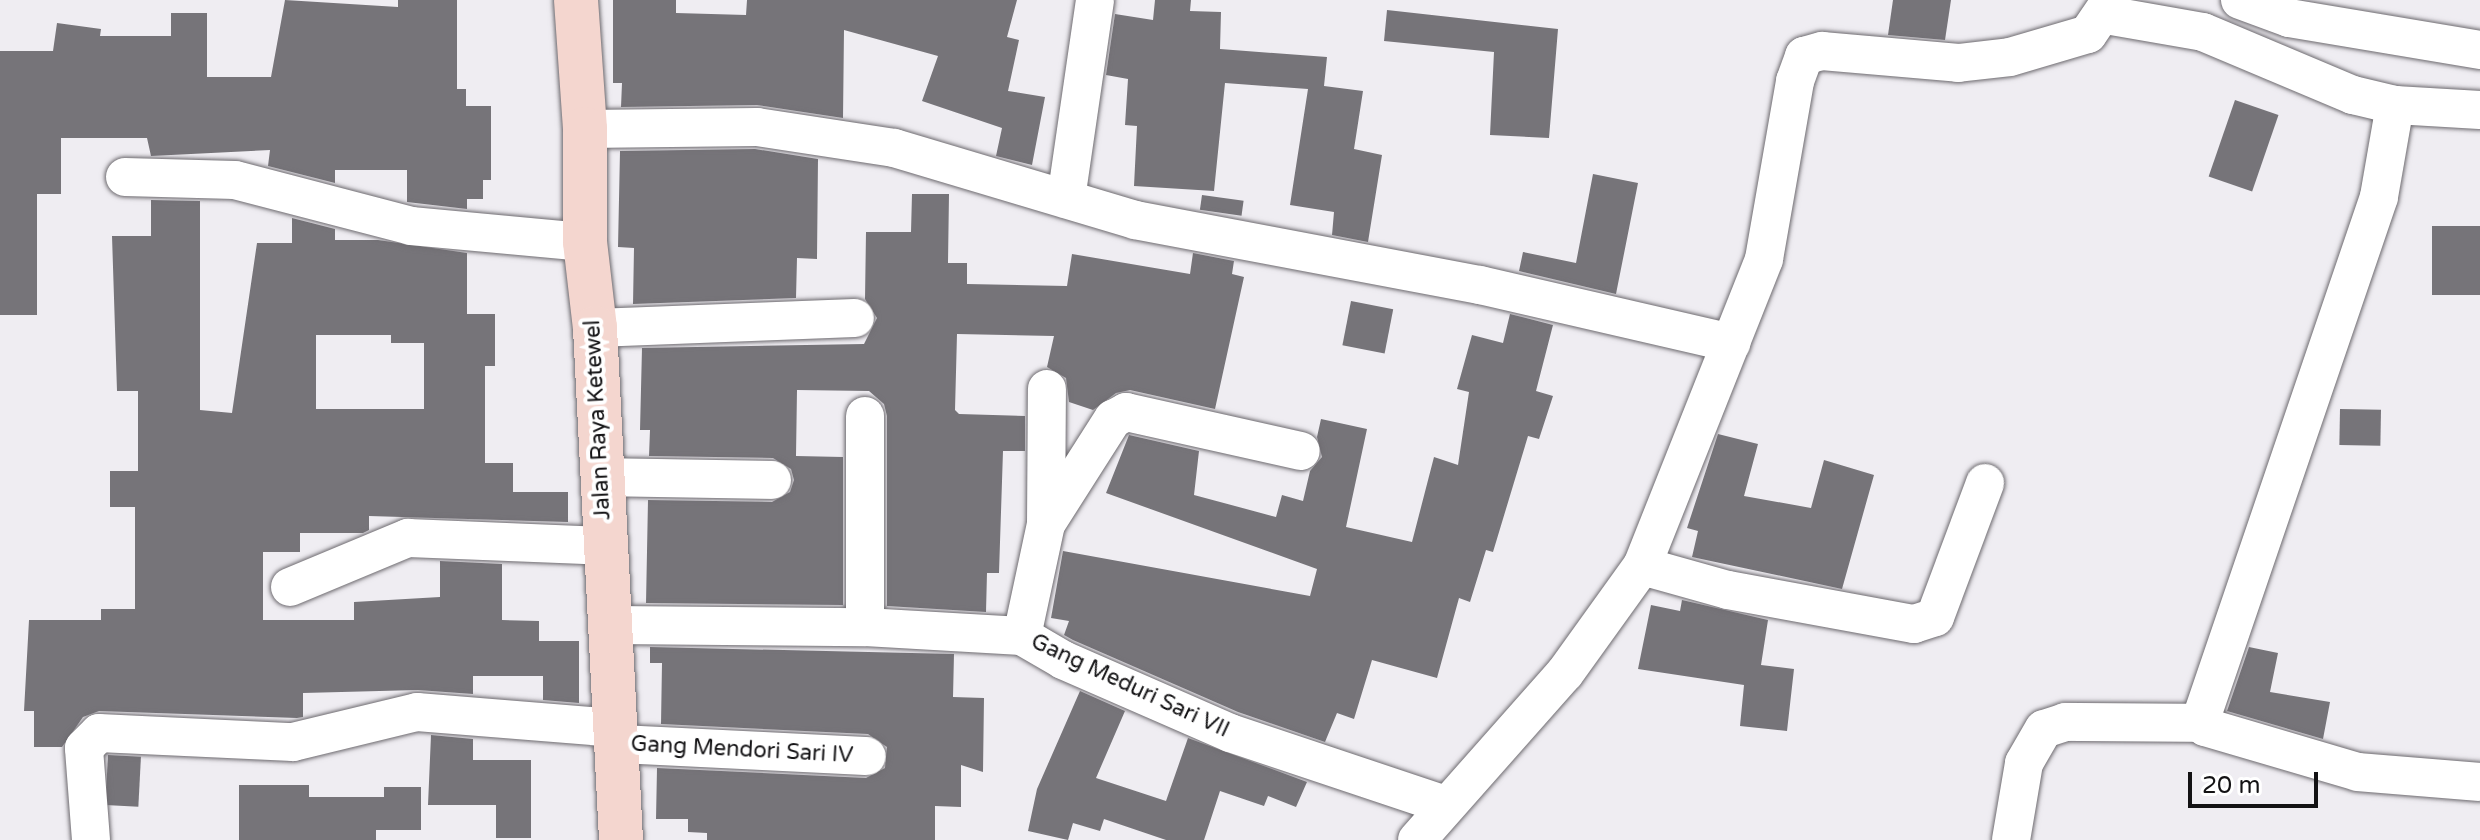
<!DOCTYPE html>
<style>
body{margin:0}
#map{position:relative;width:2480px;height:840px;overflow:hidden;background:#efedf2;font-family:"Varela Round",sans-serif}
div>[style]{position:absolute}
.building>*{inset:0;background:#767479;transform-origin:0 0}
.roads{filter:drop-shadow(0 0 2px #6d6a6f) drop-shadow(0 0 2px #6d6a6f)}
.street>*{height:38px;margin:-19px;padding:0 19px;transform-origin:19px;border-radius:19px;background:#fff}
.secondary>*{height:44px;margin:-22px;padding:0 22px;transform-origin:22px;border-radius:22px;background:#f4d6cf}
span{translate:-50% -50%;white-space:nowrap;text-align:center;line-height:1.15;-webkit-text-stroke:8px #fff;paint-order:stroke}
.street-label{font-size:22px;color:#131214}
.scale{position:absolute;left:2188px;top:772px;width:130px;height:36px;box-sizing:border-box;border:4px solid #131214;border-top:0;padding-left:10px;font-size:24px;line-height:28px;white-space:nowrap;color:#131214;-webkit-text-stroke:6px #fff;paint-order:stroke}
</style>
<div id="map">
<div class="building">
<i style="clip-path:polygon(285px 0,398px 7px,398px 0,457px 0,457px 89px,466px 89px,466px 106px,491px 106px,491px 180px,483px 180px,483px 199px,467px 199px,467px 209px,407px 202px,407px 170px,335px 170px,335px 183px,268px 166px,270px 150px,151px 156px,147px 138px,61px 138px,61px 194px,37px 194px,37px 315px,0 315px,0 51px,53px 51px,57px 23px,101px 29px,100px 36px,171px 36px,171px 13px,207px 13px,207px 77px,271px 77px)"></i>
<i style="clip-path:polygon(613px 0,676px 0,676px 13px,746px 15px,747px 0,1017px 0,1007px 37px,1019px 40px,1008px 91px,1045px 97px,1032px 165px,996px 156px,1002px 128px,922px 101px,938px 56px,844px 30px,843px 118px,757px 105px,621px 107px,622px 83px,613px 83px)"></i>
<i style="clip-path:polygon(1155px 0,1191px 0,1190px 11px,1221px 12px,1220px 49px,1327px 57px,1324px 86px,1363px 91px,1354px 149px,1382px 155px,1368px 242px,1332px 235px,1334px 212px,1290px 205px,1308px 89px,1225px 83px,1214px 191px,1134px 186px,1137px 126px,1125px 125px,1128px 79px,1106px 75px,1115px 14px,1153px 20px)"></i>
<i style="clip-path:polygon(1893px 0,1951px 0,1945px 40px,1888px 35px)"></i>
<i style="clip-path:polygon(1387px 10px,1558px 29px,1549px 138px,1490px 135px,1494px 52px,1384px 41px)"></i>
<i style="left:2235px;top:100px;width:46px;height:81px;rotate:19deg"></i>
<i style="clip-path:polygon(755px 149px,818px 159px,817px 259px,797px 258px,796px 298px,633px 304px,634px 248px,618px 247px,620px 151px)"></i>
<i style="clip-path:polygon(1593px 174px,1638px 183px,1616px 294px,1519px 271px,1523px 252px,1576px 263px)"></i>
<i style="clip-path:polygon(912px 194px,949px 194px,948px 263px,967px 263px,967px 284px,1067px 286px,1072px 254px,1190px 274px,1193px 253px,1234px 261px,1232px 274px,1244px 277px,1215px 409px,1130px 390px,1116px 393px,1093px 410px,1069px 402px,1066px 378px,1047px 367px,1054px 336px,957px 334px,955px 410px,959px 414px,1025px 416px,1025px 451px,1003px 451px,999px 573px,987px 573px,986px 612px,887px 606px,887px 416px,884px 404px,869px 391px,797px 390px,796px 456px,843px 457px,843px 605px,646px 603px,648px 500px,772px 502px,790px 492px,794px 480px,791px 469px,773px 458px,649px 456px,650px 430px,640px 430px,642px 348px,864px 344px,877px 318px,865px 299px,866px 232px,911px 232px)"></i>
<i style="left:1202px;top:195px;width:42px;height:15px;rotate:8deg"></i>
<i style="clip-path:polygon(evenodd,151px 200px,200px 201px,200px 410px,232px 413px,257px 243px,292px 243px,292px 218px,335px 229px,335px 240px,378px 240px,467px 253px,467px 314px,495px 314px,495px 366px,485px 366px,485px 463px,513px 463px,513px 492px,568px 492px,568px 522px,369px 516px,369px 530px,363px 533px,300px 533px,300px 552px,263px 552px,263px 620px,354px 620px,354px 602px,440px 597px,440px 561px,502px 564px,502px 620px,539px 621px,539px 641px,579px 641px,579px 703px,543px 700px,543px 676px,473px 676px,473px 694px,418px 690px,303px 693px,303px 717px,297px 718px,99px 711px,83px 717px,62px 747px,34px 747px,34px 711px,24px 711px,29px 620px,101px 620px,101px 609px,135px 609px,135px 507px,110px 507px,110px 471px,138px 471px,138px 391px,117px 391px,112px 236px,151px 236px,151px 200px,316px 335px,391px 335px,391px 343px,424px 343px,424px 409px,316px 409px,316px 335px)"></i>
<i style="left:2432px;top:226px;width:48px;height:69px"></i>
<i style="left:1351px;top:301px;width:43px;height:45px;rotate:11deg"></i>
<i style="clip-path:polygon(1510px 314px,1553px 325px,1536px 391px,1553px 396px,1539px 439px,1528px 436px,1493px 552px,1486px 550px,1470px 602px,1459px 598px,1437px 678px,1372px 660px,1354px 719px,1337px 713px,1325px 742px,1238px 712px,1073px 640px,1064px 635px,1069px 621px,1051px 618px,1063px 551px,1310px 596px,1317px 569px,1106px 493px,1129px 435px,1199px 451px,1194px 495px,1276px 517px,1282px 495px,1303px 501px,1310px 471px,1322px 457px,1317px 437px,1321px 419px,1367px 429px,1346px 527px,1412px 542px,1434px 457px,1458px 465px,1469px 392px,1457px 389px,1472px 335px,1503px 343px)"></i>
<i style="left:2340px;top:409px;width:41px;height:36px;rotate:1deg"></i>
<i style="clip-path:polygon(1718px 434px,1758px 444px,1744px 496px,1811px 508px,1824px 460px,1874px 475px,1842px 589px,1692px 557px,1698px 531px,1687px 528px)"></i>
<i style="clip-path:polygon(1682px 600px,1768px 620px,1761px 665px,1794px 669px,1787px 731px,1740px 726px,1744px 685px,1638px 669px,1651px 605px,1680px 611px)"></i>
<i style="clip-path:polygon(650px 647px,954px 654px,953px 697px,984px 698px,983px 772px,961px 765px,961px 807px,935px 806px,935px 840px,707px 840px,707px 833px,688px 832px,688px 819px,656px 819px,657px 768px,866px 778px,885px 768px,887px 747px,868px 734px,661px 724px,662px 663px,650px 663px)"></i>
<i style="clip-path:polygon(2249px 647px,2278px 653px,2270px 692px,2330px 702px,2323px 739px,2227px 711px)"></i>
<i style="clip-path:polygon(1080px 691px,1125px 711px,1096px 778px,1166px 801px,1188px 738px,1307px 782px,1296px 807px,1268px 796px,1264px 806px,1220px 791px,1204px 840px,1166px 840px,1104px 819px,1100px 831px,1073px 823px,1068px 840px,1028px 831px,1037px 789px)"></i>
<i style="clip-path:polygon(431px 735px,473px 739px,473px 760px,531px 760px,531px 838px,496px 838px,496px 805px,428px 805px)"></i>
<i style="left:108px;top:755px;width:33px;height:50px;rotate:3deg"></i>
<i style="clip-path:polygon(239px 785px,309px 785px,309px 797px,384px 797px,384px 787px,421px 787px,421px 830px,376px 830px,376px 840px,239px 840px)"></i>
</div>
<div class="roads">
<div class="street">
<i style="left:2240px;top:0;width:52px;rotate:20.2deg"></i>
<i style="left:2289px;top:18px;width:194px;rotate:9.5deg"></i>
<i style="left:2106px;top:15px;width:98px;rotate:9.9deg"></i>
<i style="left:2203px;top:32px;width:163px;rotate:22.8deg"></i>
<i style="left:2353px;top:95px;width:43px;rotate:13.4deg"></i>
<i style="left:2395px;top:105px;width:85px;rotate:3.4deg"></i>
<i style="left:2395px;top:105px;width:93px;rotate:99.9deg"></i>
<i style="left:2379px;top:197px;width:552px;rotate:108.83deg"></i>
<i style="left:2201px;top:719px;width:9px;rotate:63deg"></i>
<i style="left:2205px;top:727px;width:159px;rotate:16.4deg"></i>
<i style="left:2358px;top:772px;width:122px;rotate:4.7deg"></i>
<i style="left:585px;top:129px;width:172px;rotate:-0.7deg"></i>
<i style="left:757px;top:127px;width:139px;rotate:8.7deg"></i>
<i style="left:894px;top:148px;width:252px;rotate:16.6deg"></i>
<i style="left:1135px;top:220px;width:351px;rotate:10.7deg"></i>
<i style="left:1480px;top:285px;width:258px;rotate:13deg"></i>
<i style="left:125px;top:177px;width:110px;rotate:1.6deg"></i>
<i style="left:235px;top:180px;width:182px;rotate:14.6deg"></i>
<i style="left:411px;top:226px;width:175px;rotate:5.3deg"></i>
<i style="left:1066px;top:199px;width:201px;rotate:-81.7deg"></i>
<i style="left:595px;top:328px;width:260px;rotate:-2.2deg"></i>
<i style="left:865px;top:416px;width:211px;rotate:90deg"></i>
<i style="left:602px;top:477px;width:170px;rotate:1deg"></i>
<i style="left:1046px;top:524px;width:125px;rotate:-57.5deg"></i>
<i style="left:1113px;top:419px;width:15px;rotate:-28deg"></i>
<i style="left:1126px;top:412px;width:179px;rotate:12.6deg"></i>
<i style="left:1642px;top:566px;width:89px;rotate:15.6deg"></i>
<i style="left:1728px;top:590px;width:189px;rotate:10.4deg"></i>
<i style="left:1914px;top:624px;width:22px;rotate:-18deg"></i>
<i style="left:1935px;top:617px;width:143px;rotate:-69.5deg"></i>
<i style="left:290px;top:587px;width:128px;rotate:-22.6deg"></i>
<i style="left:408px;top:538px;width:196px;rotate:2.3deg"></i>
<i style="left:613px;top:625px;width:252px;rotate:0.5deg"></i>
<i style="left:865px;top:627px;width:157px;rotate:3.3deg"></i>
<i style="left:1022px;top:636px;width:48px;rotate:30.3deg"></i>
<i style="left:1063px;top:660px;width:182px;rotate:23.6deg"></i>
<i style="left:1230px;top:733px;width:227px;rotate:18.5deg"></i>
<i style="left:1022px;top:636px;width:115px;rotate:-77.9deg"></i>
<i style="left:1046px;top:524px;width:135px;rotate:-89.6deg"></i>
<i style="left:618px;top:744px;width:249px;rotate:2.8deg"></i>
<i style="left:91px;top:840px;width:92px;rotate:-94.4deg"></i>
<i style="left:84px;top:748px;width:21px;rotate:-45deg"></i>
<i style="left:99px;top:733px;width:194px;rotate:2.7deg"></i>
<i style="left:293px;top:742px;width:128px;rotate:-13.6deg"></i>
<i style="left:417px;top:712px;width:201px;rotate:4.6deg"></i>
<i style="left:1417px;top:840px;width:223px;rotate:-48.5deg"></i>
<i style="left:1565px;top:673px;width:132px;rotate:-54.3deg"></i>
<i style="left:1642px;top:566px;width:330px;rotate:-68.3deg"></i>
<i style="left:1764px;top:259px;width:181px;rotate:-80.1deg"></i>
<i style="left:1795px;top:81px;width:27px;rotate:-70deg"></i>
<i style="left:1804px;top:56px;width:19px;rotate:-16deg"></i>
<i style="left:1822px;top:51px;width:137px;rotate:5deg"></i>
<i style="left:1958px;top:63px;width:52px;rotate:-6.6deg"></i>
<i style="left:2010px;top:57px;width:81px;rotate:-16.4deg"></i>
<i style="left:2088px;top:34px;width:41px;rotate:-55.9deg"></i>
<i style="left:2011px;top:840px;width:78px;rotate:-80.4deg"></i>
<i style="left:2024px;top:763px;width:39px;rotate:-60deg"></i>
<i style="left:2044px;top:729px;width:22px;rotate:-18deg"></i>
<i style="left:2065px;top:722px;width:137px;rotate:0.4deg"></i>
</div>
<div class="secondary">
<i style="left:576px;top:0;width:129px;rotate:86deg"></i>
<i style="left:585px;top:129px;width:113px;rotate:90deg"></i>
<i style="left:585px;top:242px;width:87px;rotate:83.4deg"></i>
<i style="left:595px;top:328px;width:513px;rotate:87.09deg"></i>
</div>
</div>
<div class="street-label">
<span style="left:598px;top:420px;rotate:-93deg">Jalan Raya Ketewel</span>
<span style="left:1130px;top:686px;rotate:25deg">Gang Meduri Sari VII</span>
<span style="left:742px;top:750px;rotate:3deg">Gang Mendori Sari IV</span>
</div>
<div class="scale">20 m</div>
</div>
